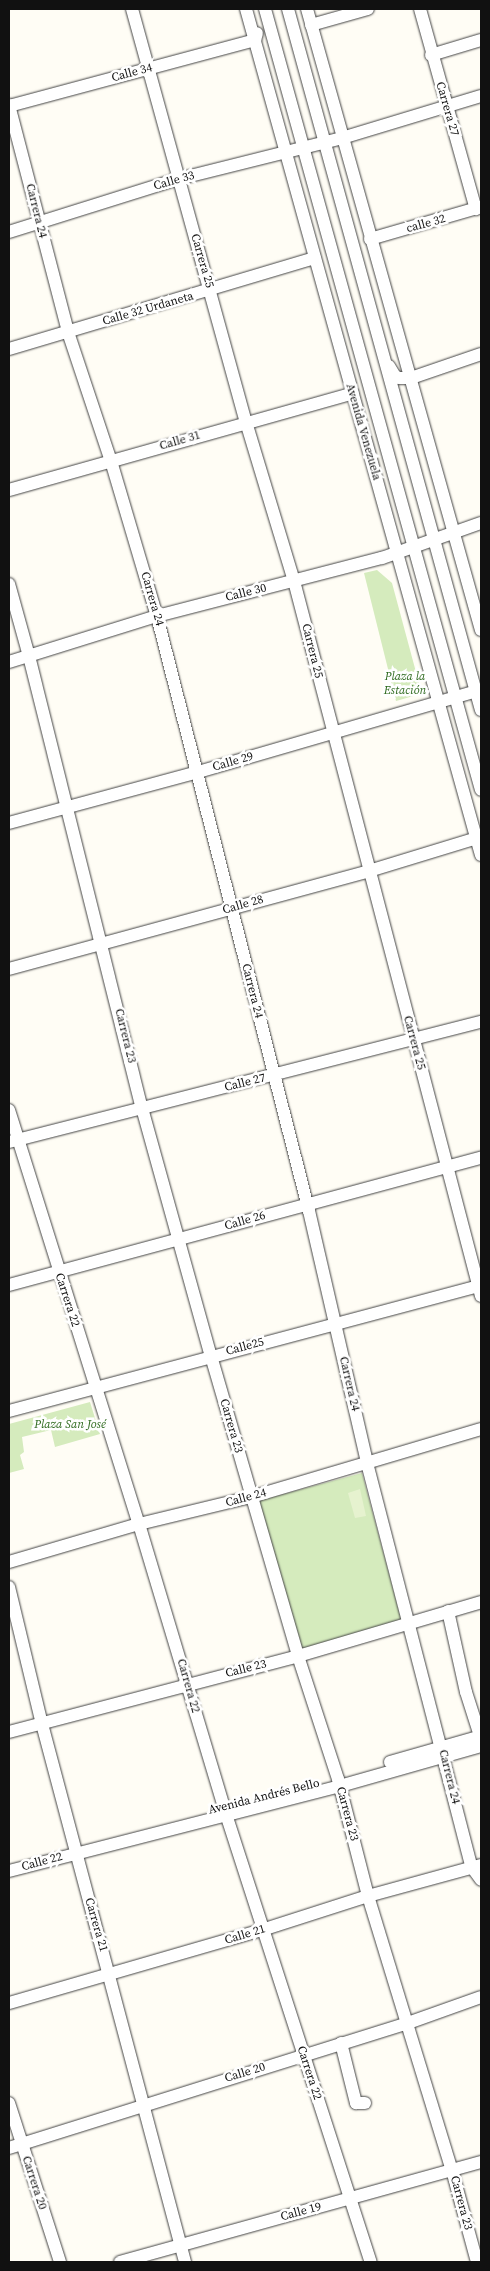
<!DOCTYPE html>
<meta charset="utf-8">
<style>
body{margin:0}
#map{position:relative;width:490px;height:2271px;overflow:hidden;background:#fffdf5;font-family:"Source Serif 4",serif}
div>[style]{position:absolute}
.green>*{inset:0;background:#d5ebbd;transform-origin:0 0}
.pitch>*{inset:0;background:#e6f2cf}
.roads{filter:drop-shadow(0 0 1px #444) drop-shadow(0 0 1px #444)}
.minor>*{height:12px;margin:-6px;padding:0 6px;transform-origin:6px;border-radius:6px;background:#fff}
span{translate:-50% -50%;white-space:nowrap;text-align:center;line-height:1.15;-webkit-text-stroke:5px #fff;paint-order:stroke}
.street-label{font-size:12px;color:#111}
.park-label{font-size:12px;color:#2f6b1f;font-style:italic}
.frame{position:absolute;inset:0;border:10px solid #111;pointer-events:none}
</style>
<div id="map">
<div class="green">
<i style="clip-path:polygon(377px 570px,392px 583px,420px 687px,417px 695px,396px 701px,364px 573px)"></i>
<i style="clip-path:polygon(90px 1402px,100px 1434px,55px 1447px,51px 1430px,22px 1437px,24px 1452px,20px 1455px,24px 1469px,9px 1473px,9px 1424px)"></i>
<i style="left:362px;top:1473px;width:156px;height:110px;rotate:75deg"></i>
</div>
<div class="pitch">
<i style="clip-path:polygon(360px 1489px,366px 1516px,355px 1518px,348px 1493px)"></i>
</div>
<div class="roads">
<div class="minor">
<i style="left:132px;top:9px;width:428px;rotate:74.6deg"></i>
<i style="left:246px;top:422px;width:166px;rotate:73.2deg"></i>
<i style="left:294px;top:581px;width:739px;rotate:75.34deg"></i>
<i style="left:246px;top:9px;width:878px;rotate:74.48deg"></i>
<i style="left:265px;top:9px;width:810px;rotate:74.54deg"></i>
<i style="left:288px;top:9px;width:727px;rotate:74.61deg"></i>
<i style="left:307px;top:9px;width:645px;rotate:74.35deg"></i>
<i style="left:420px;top:9px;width:208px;rotate:74.4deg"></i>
<i style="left:311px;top:25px;width:59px;rotate:-15.7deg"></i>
<i style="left:431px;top:55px;width:52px;rotate:-16.7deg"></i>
<i style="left:9px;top:105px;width:235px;rotate:75.4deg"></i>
<i style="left:68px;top:332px;width:136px;rotate:71.6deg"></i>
<i style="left:111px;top:461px;width:162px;rotate:73.5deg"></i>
<i style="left:157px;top:616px;width:614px;rotate:75.67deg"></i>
<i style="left:309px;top:1211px;width:259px;rotate:77deg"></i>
<i style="left:367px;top:1463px;width:416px;rotate:75.5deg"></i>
<i style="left:471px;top:1866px;width:17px;rotate:54deg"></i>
<i style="left:9px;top:106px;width:255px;rotate:-15deg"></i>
<i style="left:255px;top:40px;width:7px;rotate:-74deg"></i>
<i style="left:9px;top:232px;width:177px;rotate:-17.4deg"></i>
<i style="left:178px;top:179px;width:169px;rotate:-14deg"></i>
<i style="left:342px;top:138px;width:145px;rotate:-16.8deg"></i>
<i style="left:370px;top:239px;width:116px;rotate:-16.1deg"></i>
<i style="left:9px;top:349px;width:319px;rotate:-16.6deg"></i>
<i style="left:389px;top:366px;width:12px;rotate:59deg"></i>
<i style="left:395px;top:376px;width:4px;rotate:27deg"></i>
<i style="left:399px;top:378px;width:12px"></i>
<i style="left:411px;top:378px;width:74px;rotate:-18.9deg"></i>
<i style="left:9px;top:490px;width:357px;rotate:-15.7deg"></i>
<i style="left:9px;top:584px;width:75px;rotate:74.5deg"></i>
<i style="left:29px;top:656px;width:466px;rotate:76deg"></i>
<i style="left:142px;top:1108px;width:257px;rotate:74.5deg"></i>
<i style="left:211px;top:1356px;width:312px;rotate:73.8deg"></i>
<i style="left:298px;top:1656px;width:129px;rotate:72deg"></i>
<i style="left:338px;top:1779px;width:121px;rotate:75.6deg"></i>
<i style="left:368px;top:1896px;width:287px;rotate:73deg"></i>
<i style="left:452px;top:2170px;width:95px;rotate:74.8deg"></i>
<i style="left:9px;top:662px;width:155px;rotate:-17.3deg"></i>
<i style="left:157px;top:616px;width:232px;rotate:-14.5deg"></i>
<i style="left:382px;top:558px;width:105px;rotate:-19.5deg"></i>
<i style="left:9px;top:823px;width:196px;rotate:-15.1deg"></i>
<i style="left:198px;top:772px;width:295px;rotate:-16.2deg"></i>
<i style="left:9px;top:969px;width:373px;rotate:-15.2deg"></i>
<i style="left:369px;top:871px;width:113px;rotate:-17deg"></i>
<i style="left:9px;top:1110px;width:434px;rotate:72.6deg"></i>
<i style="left:139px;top:1524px;width:296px;rotate:73.3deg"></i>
<i style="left:224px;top:1808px;width:477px;rotate:72.1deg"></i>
<i style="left:9px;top:1142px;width:487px;rotate:-14.3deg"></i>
<i style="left:9px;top:1285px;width:489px;rotate:-15.1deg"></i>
<i style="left:9px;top:1411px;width:489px;rotate:-14.9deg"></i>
<i style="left:9px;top:1562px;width:135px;rotate:-16.3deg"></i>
<i style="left:139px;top:1524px;width:115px;rotate:-13.6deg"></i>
<i style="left:251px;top:1497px;width:240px;rotate:-16.5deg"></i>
<i style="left:9px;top:1587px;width:141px;rotate:76.5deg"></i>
<i style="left:42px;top:1724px;width:557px;rotate:75.11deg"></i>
<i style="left:448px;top:1611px;width:83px;rotate:77.5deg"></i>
<i style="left:466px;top:1692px;width:46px;rotate:72.3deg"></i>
<i style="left:9px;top:1732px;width:299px;rotate:-14.7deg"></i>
<i style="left:298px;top:1656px;width:191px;rotate:-16.4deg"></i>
<i style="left:390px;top:1762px;width:95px;rotate:-15.9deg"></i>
<i style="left:9px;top:1871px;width:342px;rotate:-14.4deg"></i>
<i style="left:340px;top:1786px;width:147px;rotate:-15.8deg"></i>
<i style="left:9px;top:2003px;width:266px;rotate:-16.1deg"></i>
<i style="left:265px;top:1929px;width:108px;rotate:-17.8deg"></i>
<i style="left:368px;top:1896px;width:117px;rotate:-15.3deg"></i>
<i style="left:341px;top:2043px;width:62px;rotate:76deg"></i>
<i style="left:356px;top:2103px;width:9px"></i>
<i style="left:9px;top:2103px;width:167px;rotate:72.2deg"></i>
<i style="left:9px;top:2148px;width:418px;rotate:-17.4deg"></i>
<i style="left:408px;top:2023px;width:77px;rotate:-19.6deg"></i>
<i style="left:120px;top:2262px;width:375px;rotate:-15.5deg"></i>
</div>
</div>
<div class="street-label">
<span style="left:132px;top:73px;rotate:-15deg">Calle 34</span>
<span style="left:447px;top:109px;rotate:74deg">Carrera 27</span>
<span style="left:174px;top:181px;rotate:-16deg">Calle 33</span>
<span style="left:36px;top:211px;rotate:76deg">Carrera 24</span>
<span style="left:426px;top:224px;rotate:-15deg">calle 32</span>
<span style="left:202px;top:261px;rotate:74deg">Carrera 25</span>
<span style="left:148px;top:309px;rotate:-16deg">Calle 32 Urdaneta</span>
<span style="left:363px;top:432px;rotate:74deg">Avenida Venezuela</span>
<span style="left:180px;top:441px;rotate:-16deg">Calle 31</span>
<span style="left:246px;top:593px;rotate:-14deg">Calle 30</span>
<span style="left:152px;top:599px;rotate:74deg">Carrera 24</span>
<span style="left:312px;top:651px;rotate:76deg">Carrera 25</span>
<span style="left:233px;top:762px;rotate:-16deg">Calle 29</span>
<span style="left:243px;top:905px;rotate:-16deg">Calle 28</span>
<span style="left:252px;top:991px;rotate:76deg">Carrera 24</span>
<span style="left:125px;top:1036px;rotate:76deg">Carrera 23</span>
<span style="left:414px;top:1043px;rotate:75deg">Carrera 25</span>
<span style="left:245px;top:1083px;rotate:-14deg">Calle 27</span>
<span style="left:245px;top:1221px;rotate:-16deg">Calle 26</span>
<span style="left:67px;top:1300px;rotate:72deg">Carrera 22</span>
<span style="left:245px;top:1347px;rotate:-15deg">Calle25</span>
<span style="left:349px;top:1384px;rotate:77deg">Carrera 24</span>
<span style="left:231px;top:1426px;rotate:74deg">Carrera 23</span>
<span style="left:246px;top:1498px;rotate:-15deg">Calle 24</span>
<span style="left:246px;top:1669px;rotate:-14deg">Calle 23</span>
<span style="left:188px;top:1686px;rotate:74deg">Carrera 22</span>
<span style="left:449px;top:1777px;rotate:76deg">Carrera 24</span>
<span style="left:264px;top:1797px;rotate:-14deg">Avenida Andrés Bello</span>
<span style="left:347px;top:1814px;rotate:75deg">Carrera 23</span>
<span style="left:42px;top:1862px;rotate:-15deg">Calle 22</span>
<span style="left:96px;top:1925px;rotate:74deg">Carrera 21</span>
<span style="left:245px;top:1935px;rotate:-17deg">Calle 21</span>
<span style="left:245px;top:2073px;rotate:-17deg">Calle 20</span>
<span style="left:309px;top:2073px;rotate:72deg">Carrera 22</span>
<span style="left:34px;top:2183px;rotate:72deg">Carrera 20</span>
<span style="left:461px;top:2203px;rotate:75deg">Carrera 23</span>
<span style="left:301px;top:2212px;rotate:-15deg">Calle 19</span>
</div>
<div class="park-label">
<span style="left:405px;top:684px">Plaza la<br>Estación</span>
<span style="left:70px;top:1425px">Plaza San José</span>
</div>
<div class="frame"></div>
</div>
